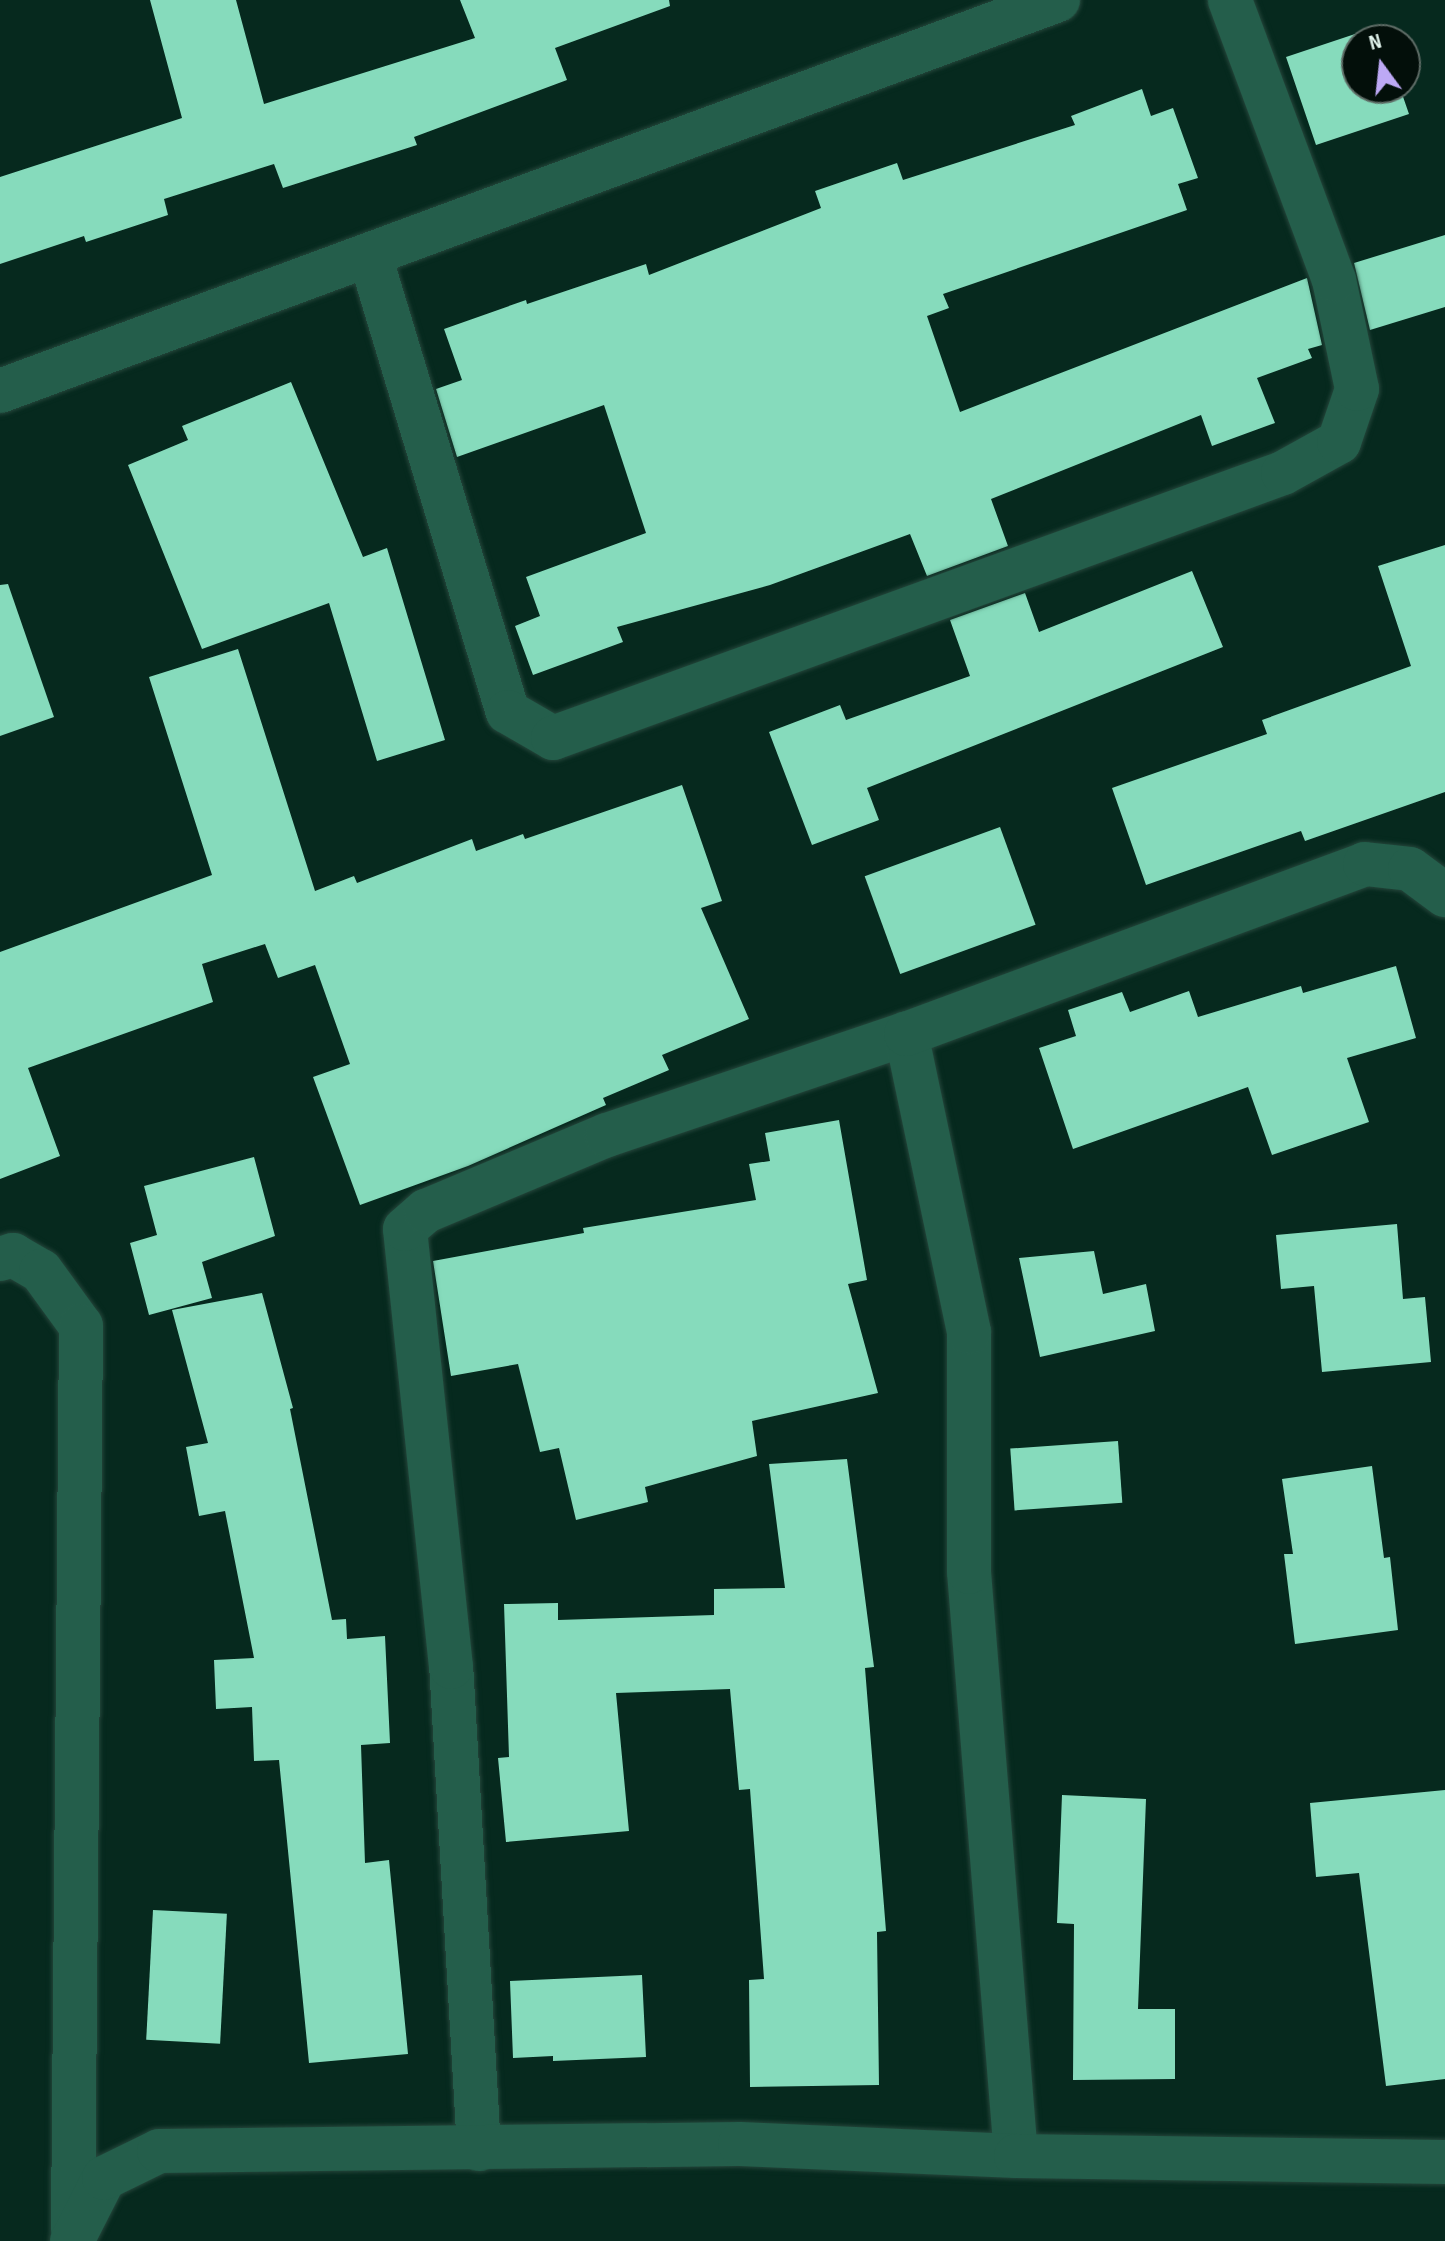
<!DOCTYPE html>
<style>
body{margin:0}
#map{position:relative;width:1445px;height:2241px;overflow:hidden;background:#06291e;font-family:"Sofia Sans Condensed",sans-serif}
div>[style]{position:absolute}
.building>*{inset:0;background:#86dbbc;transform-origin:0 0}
.roads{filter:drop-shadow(0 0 2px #25463b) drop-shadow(0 0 2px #25463b)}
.street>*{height:44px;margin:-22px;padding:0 22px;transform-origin:22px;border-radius:22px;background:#245e4b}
span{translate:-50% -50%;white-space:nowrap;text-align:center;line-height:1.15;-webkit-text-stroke:8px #030f0a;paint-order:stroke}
.north{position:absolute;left:1341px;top:24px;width:80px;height:80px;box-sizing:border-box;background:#030f0a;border:2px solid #5d6b65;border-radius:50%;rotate:345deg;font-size:22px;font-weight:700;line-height:32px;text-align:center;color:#e3f6ee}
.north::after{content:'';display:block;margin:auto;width:28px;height:36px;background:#bda9f5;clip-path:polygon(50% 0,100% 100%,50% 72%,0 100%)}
</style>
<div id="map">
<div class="building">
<i style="clip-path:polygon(150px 0,236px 0,264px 104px,475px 38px,460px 0,669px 0,670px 6px,555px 48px,567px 80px,414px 137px,417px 145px,283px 188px,274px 164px,164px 199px,168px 215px,86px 242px,84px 236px,0 264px,0 177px,182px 118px)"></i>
<i style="clip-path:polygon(1379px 26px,1383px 40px,1357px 40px,1357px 88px,1400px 88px,1409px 114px,1316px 145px,1286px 57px)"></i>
<i style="clip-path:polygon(1142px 89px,1151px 116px,1173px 108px,1198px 178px,1178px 184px,1187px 210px,943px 294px,949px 308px,927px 316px,960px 412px,1307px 278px,1322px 345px,1308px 349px,1312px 358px,1257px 378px,1275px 423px,1212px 446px,1201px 415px,991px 499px,1008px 546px,927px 576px,910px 534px,770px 585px,617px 627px,623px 642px,533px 675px,515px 626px,540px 616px,526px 577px,646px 533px,604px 405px,457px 457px,436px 389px,462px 380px,444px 329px,526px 300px,527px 304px,646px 264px,649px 275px,821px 208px,815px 191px,897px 163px,903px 180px,1075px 125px,1071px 116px)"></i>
<i style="clip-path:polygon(1445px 235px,1445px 307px,1370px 330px,1354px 263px)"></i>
<i style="clip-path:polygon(291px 382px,363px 557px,387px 548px,445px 740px,377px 761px,329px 603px,202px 649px,128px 465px,188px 440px,182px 426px)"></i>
<i style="clip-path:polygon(1445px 545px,1445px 792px,1305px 841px,1301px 831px,1146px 885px,1112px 788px,1267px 734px,1262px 720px,1411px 666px,1378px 566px)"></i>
<i style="clip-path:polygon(1192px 571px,1223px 647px,867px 788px,879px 820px,812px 845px,769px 732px,840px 705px,846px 720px,970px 676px,950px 620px,1025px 593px,1039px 632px)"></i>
<i style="clip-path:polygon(8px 584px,54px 717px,0 736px,0 585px)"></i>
<i style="clip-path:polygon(238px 649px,315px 891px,354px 876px,357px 883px,472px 839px,476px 851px,523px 834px,525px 839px,682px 785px,722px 901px,701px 908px,749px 1019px,662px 1055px,669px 1070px,603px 1098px,606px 1105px,468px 1166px,360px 1205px,313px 1077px,350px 1064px,315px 965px,278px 978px,265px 944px,202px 964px,213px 1002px,28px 1068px,60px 1156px,0 1179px,0 952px,212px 875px,149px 677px)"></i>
<i style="left:1000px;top:827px;width:104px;height:144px;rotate:70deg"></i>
<i style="clip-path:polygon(1396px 966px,1416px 1038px,1347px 1058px,1369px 1122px,1272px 1155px,1248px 1087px,1073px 1149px,1039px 1048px,1076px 1036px,1068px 1010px,1122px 992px,1130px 1012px,1189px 991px,1198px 1017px,1301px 986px,1303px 993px)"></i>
<i style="clip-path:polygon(839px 1120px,867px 1280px,848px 1284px,878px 1393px,752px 1421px,757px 1456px,645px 1487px,648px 1502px,576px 1520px,559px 1448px,540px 1452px,518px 1364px,451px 1376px,433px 1261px,584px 1233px,583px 1228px,756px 1200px,749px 1164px,770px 1161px,765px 1133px)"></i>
<i style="clip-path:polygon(254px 1157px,275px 1236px,202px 1262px,212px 1298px,149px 1315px,130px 1243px,157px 1235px,144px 1186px)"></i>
<i style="clip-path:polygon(1397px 1224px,1403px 1299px,1425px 1297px,1431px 1362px,1322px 1372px,1314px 1286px,1281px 1289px,1276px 1235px)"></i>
<i style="clip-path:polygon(1094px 1251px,1103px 1294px,1146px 1284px,1155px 1331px,1040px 1357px,1019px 1258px)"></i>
<i style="clip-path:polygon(262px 1293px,293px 1408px,290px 1409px,332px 1620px,346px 1619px,347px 1639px,385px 1636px,390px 1743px,361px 1745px,365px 1863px,389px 1860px,408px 2054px,309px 2063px,279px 1760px,254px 1761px,252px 1707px,216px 1709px,214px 1660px,254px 1658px,225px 1511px,199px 1516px,186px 1447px,208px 1443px,172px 1310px)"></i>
<i style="left:1118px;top:1441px;width:62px;height:108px;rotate:86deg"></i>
<i style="clip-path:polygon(847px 1459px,874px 1667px,865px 1668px,886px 1931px,877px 1932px,879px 2085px,750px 2087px,749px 1980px,764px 1979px,750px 1789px,739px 1790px,730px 1689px,616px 1693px,629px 1831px,506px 1842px,498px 1758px,509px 1757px,504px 1604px,558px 1603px,558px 1620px,714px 1615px,714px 1589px,785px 1588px,769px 1464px)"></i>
<i style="clip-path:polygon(1372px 1466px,1384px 1558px,1390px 1557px,1398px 1630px,1295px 1644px,1284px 1554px,1293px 1554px,1282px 1479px)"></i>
<i style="clip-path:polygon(1445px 1790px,1445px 2079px,1386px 2086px,1359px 1873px,1316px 1877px,1310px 1803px)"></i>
<i style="clip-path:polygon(1062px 1795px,1146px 1799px,1138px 2009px,1175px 2009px,1175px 2079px,1073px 2080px,1074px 1924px,1057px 1923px)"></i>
<i style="left:153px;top:1910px;width:74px;height:130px;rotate:3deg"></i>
<i style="clip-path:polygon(642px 1975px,646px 2057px,553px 2061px,553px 2056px,513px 2058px,510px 1981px)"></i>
</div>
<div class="roads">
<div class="street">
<i style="left:370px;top:256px;width:476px;rotate:73.2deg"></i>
<i style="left:508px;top:712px;width:52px;rotate:30deg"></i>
<i style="left:553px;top:738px;width:777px;rotate:-19.95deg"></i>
<i style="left:1283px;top:473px;width:64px;rotate:-29deg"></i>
<i style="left:1339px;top:442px;width:56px;rotate:-71.2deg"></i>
<i style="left:1357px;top:389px;width:111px;rotate:-101.9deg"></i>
<i style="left:1334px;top:280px;width:299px;rotate:-110.4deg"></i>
<i style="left:0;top:391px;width:1128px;rotate:-20.28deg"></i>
<i style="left:0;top:1259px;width:14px;rotate:-17deg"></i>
<i style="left:13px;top:1255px;width:32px;rotate:30deg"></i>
<i style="left:41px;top:1271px;width:68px;rotate:54deg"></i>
<i style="left:81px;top:1326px;width:904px;rotate:90.51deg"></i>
<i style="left:479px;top:2149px;width:483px;rotate:-93.3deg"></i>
<i style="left:451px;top:1667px;width:440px;rotate:-96deg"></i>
<i style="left:405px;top:1229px;width:28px;rotate:-41deg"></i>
<i style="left:426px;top:1211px;width:196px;rotate:-22.8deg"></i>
<i style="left:607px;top:1135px;width:316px;rotate:-18.7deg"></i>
<i style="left:1016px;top:2156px;width:586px;rotate:-94.6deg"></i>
<i style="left:969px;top:1572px;width:240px;rotate:-90deg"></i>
<i style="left:969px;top:1332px;width:305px;rotate:-101.9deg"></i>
<i style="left:906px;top:1034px;width:489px;rotate:-20.3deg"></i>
<i style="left:1365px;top:864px;width:45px;rotate:6.3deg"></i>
<i style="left:1410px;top:869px;width:44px;rotate:36.6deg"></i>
<i style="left:72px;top:2241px;width:71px;rotate:-63.1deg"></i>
<i style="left:104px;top:2178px;width:61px;rotate:-26.1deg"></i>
<i style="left:159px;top:2151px;width:581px;rotate:-0.69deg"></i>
<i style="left:740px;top:2144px;width:276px;rotate:2.5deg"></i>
<i style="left:1016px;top:2156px;width:429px;rotate:0.8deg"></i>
</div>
</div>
<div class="north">N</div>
</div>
